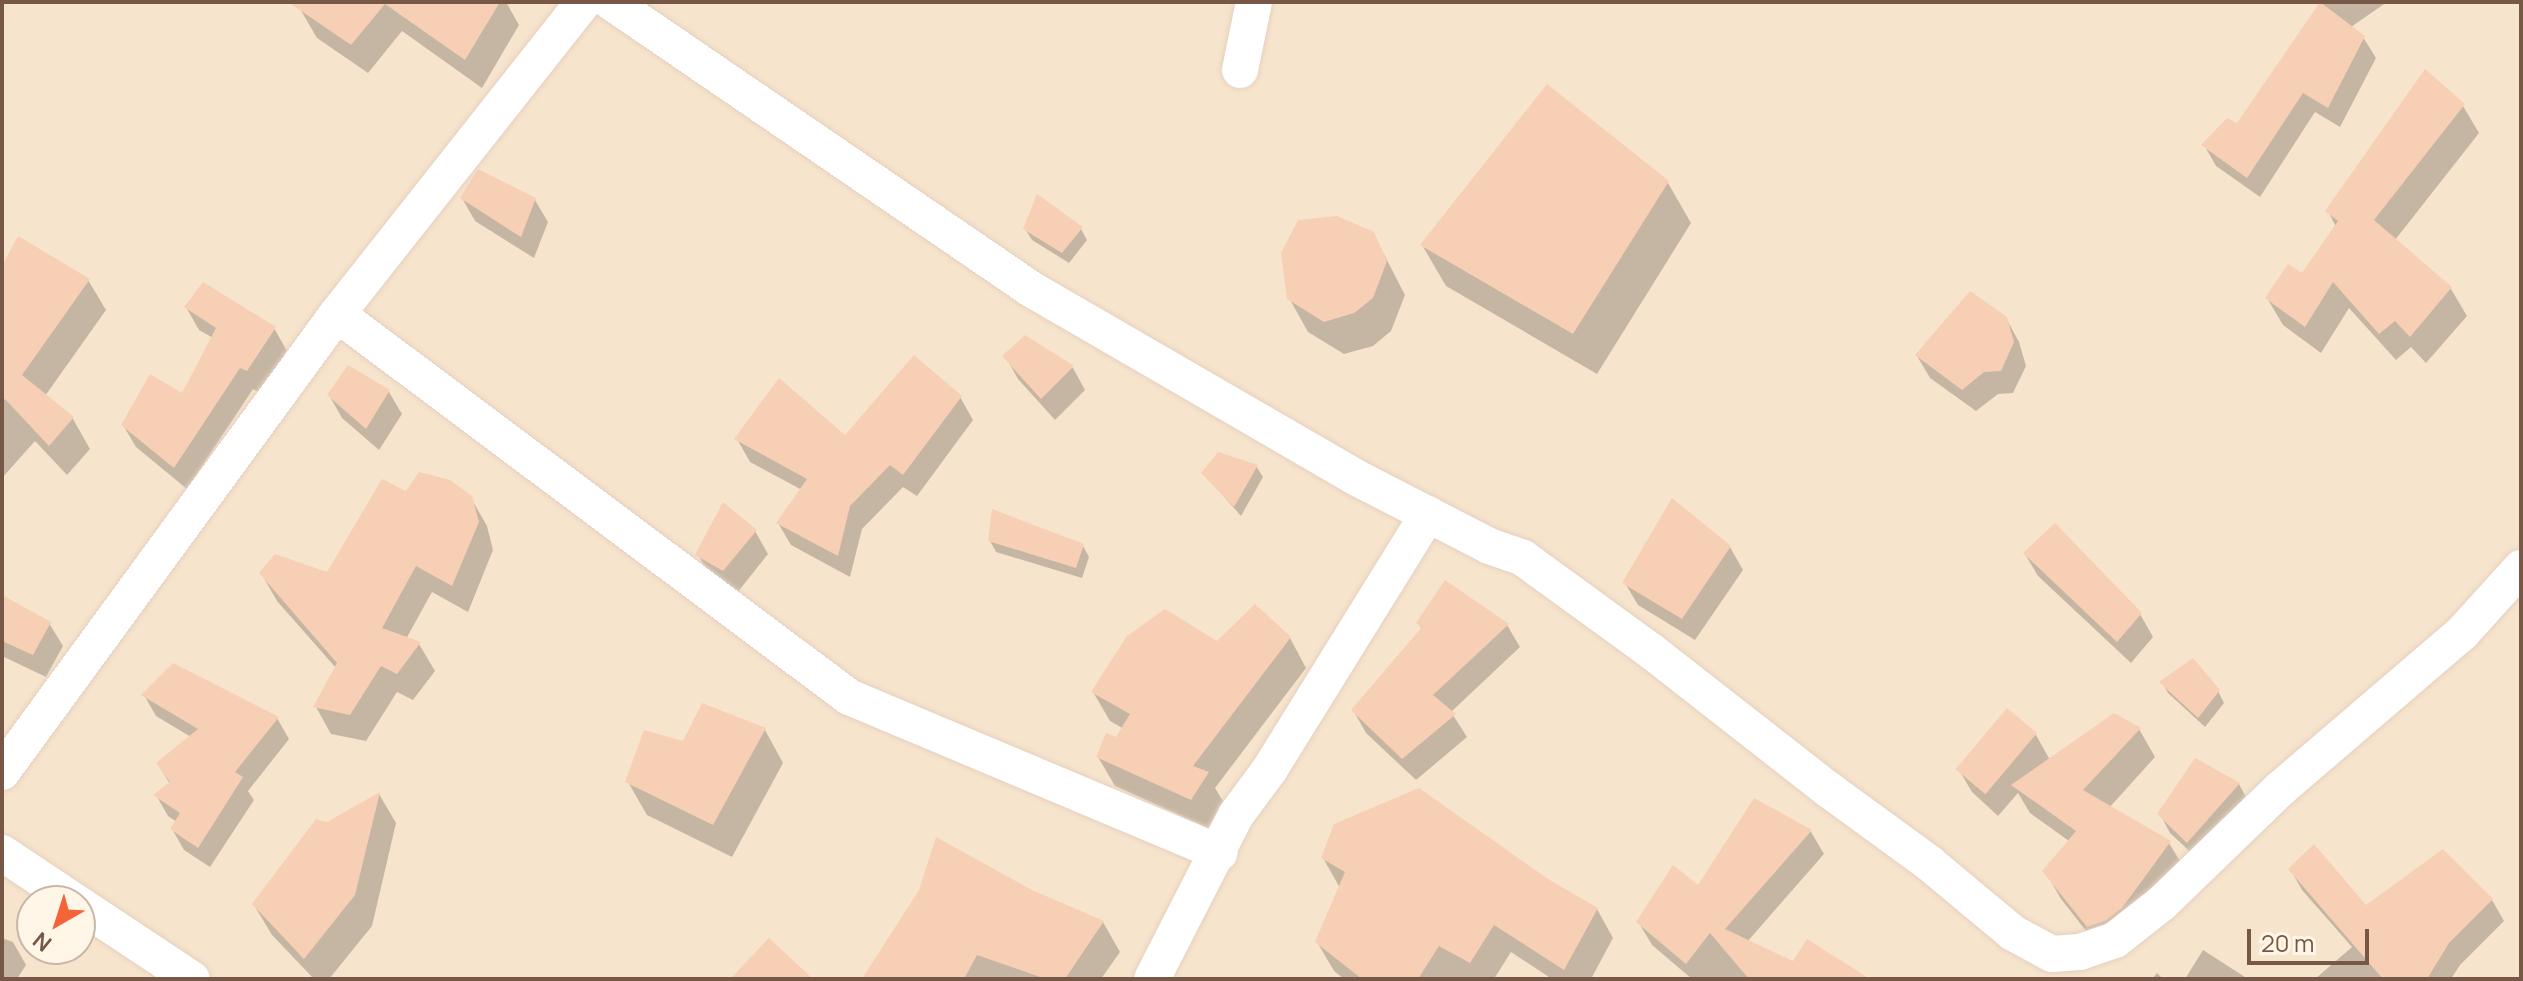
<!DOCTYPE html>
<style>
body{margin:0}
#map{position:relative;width:2523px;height:981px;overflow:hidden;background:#fef3df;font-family:Manrope,sans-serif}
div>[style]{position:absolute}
.residential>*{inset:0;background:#f7e4cd}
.shadow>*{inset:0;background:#0003}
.building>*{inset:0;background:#f7cfb4;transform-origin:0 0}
.roads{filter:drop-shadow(0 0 2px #e5d0be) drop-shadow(0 0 2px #e5d0be)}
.minor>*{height:36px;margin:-18px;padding:0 18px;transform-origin:18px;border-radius:18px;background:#fff}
span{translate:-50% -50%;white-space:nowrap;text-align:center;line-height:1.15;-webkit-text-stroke:6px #fff6e8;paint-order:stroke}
.frame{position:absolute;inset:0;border:4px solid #775745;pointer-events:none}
.north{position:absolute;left:16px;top:885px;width:80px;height:80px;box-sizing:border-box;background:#fff6e8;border:2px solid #c9b6a7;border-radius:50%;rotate:219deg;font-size:22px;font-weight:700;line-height:32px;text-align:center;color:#775745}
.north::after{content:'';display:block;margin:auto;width:28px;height:36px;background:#f56438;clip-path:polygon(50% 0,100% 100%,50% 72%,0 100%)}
.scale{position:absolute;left:2247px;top:929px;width:122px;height:36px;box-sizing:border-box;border:4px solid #775745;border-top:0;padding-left:10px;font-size:24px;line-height:28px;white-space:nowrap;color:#775745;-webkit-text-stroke:6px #fff6e8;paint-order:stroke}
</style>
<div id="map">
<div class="residential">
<i style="clip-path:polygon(evenodd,2px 2px,2521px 2px,2521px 979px,2px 979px,2px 2px,32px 901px,80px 901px,80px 949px,32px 949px,32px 901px)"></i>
</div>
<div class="shadow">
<i style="clip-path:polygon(307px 2px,506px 2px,519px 25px,482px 88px,402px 31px,368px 73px,317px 38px,300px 9px)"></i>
<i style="clip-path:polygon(2322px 2px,2387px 2px,2351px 27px,2363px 37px,2376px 58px,2340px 127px,2315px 112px,2260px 197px,2216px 166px,2204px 145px,2238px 125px)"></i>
<i style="clip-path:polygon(2463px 106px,2479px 133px,2395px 240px,2451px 289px,2467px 316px,2426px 363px,2411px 347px,2396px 360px,2349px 308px,2321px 353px,2283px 325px,2267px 298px,2303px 276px,2336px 227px,2328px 211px)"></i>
<i style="clip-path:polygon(1668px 183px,1691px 223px,1597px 374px,1446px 286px,1422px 245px)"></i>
<i style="clip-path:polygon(462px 198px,535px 200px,548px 222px,534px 258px,475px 221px)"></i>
<i style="clip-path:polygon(1025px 229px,1081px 229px,1087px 240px,1069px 263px,1032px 240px)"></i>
<i style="clip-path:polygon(1373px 233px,1405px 295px,1391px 331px,1373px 346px,1344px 354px,1308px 332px,1289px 298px)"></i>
<i style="clip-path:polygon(2px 269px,88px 280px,106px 310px,45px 396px,73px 419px,90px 449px,67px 475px,35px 441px,2px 478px)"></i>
<i style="clip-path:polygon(186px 307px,274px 328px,287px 351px,260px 393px,253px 389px,187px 489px,136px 447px,123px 425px,183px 396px,213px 338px,199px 330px)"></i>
<i style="clip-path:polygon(2006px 318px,2019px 342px,2026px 366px,2013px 393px,1998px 394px,1976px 411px,1930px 378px,1917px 356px)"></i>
<i style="clip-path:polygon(1025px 337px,1073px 368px,1085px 390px,1055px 420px,1018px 379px,1005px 356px)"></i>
<i style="clip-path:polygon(389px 392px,402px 414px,379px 450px,342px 418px,329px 395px)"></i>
<i style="clip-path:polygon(960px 397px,973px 420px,917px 496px,903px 487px,862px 529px,850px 577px,791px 545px,778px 523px,802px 490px,750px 462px,737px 439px,846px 437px)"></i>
<i style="clip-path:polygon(1256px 466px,1263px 477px,1241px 516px,1203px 473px)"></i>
<i style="clip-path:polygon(406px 493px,471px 498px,487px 526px,493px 550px,468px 612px,432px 592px,406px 639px,419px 644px,435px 671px,413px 700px,397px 692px,366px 741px,331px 734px,316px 707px,336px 668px,277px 601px,261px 573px,328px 575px)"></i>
<i style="clip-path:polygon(755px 531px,768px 554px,737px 593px,711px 577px,698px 555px)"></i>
<i style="clip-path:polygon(990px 541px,1083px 546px,1089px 557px,1082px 578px,996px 552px)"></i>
<i style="clip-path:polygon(1730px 547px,1743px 570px,1695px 640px,1638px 605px,1625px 583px)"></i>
<i style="clip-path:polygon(2025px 554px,2140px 614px,2153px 637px,2131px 663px,2038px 576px)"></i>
<i style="clip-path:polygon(2px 597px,49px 623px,63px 646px,46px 677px,2px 656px)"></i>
<i style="clip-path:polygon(1418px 623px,1507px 625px,1520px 647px,1451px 712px,1467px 737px,1416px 780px,1366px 733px,1353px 710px,1422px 629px)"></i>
<i style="clip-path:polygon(1290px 638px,1306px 668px,1215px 788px,1224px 803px,1208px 828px,1115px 786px,1098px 757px,1124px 729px,1110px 721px,1093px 692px,1217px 643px)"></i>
<i style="clip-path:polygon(2162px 682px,2218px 691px,2224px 703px,2205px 727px,2168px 693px)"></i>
<i style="clip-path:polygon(144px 695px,277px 718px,289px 739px,248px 791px,254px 800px,210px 867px,184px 850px,172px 829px,177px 822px,168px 816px,156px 795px,170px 784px,158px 764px,191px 737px,156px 716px)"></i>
<i style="clip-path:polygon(2007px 711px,2036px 735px,2050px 760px,2139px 729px,2155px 757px,2109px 808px,2169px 843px,2186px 871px,2105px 955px,2061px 899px,2045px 871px,2069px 841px,2030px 813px,2018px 793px,1998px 816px,1972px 792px,1959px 770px)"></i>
<i style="clip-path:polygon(765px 730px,783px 763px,732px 857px,647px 815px,628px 782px)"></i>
<i style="clip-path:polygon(2195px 760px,2239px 784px,2249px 803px,2199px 860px,2170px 833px,2160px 814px)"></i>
<i style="clip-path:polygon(379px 794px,396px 823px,372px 926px,329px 979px,314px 979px,272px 935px,254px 905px,328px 824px)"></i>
<i style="clip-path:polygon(1754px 801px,1811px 832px,1824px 854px,1747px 942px,1794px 964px,1857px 979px,1692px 979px,1652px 945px,1639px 923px,1698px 888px)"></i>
<i style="clip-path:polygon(2443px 851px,2492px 900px,2504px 921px,2460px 965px,2451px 979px,2315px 979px,2352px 947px,2302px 890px,2290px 869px,2366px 907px)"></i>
<i style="clip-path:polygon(1323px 858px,1597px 909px,1613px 938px,1591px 979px,1552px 979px,1511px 952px,1494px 979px,1344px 979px,1334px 971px,1317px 942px,1340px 888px)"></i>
<i style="clip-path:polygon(1031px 892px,1103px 922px,1120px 952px,1101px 979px,864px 979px)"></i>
<i style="clip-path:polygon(2px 938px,13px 942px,26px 965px,17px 979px,2px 979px)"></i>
<i style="clip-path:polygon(2203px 950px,2248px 979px,2185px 979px)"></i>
<i style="clip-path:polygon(2157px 973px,2163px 979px,2152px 979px)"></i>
</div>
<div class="building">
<i style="clip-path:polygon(288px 2px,500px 2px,465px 60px,385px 4px,351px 45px)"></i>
<i style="clip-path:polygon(2320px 2px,2365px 36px,2328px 108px,2303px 93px,2247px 178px,2201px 145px,2227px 118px,2237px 123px)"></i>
<i style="clip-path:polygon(2425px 69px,2465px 104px,2374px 220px,2452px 287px,2410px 337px,2395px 321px,2379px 334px,2333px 282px,2305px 327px,2265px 298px,2288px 264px,2302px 273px,2338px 221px,2325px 211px)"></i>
<i style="clip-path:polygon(1547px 84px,1669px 181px,1573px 334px,1420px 245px)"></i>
<i style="clip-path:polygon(478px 169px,536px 198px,521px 237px,460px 198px)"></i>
<i style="clip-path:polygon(1037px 194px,1083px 227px,1062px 253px,1023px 229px)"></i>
<i style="clip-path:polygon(1337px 216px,1374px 232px,1387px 261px,1373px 298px,1354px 313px,1324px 322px,1287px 299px,1281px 253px,1298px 220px)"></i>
<i style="clip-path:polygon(18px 236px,90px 279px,22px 375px,74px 417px,49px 446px,5px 399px,2px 403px,2px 266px)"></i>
<i style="clip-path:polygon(203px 282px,276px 327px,247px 371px,240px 368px,174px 468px,121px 425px,150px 374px,182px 393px,216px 328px,184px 307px)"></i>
<i style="clip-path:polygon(1970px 291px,2007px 317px,2014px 342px,2001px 371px,1984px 372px,1962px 390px,1915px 355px)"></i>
<i style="clip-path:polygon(1025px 335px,1074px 366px,1041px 399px,1002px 356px)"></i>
<i style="clip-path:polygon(914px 355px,962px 396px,903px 475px,890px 465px,850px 506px,838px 556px,776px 523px,807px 479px,734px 439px,779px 378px,845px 435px)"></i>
<i style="clip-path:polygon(348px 365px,390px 390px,366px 429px,327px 395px)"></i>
<i style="clip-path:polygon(1218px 452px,1258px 465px,1234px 507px,1201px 473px)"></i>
<i style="clip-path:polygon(419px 472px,450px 480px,472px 496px,479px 522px,452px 586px,416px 566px,382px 628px,421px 642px,397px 674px,381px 666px,350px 715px,313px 707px,337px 663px,259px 573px,275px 554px,327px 572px,382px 479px,406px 491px)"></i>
<i style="clip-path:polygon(1672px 498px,1731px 546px,1682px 619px,1622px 583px)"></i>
<i style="clip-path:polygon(723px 502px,757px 530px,723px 571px,695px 555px)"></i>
<i style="clip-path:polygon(992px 509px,1084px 544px,1076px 568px,988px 541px)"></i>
<i style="clip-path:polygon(2055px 523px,2142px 613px,2117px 642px,2023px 553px)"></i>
<i style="clip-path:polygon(1445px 580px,1509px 624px,1433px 695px,1456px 714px,1402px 759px,1351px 710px,1422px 627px,1416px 623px)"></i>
<i style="clip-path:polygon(2px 595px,51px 622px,33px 655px,2px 641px)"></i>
<i style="clip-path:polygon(1255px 604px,1291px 637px,1193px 766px,1209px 772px,1191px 800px,1096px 757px,1106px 733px,1116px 737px,1130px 714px,1091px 692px,1127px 636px,1165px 609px,1217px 641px)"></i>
<i style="clip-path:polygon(2193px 658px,2220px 690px,2198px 718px,2159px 682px)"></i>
<i style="clip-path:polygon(173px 663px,279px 717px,235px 772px,243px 777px,198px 848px,170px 829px,180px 813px,153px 795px,170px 782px,156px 763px,198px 729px,141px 695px)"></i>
<i style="clip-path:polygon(702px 703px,766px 728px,713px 825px,625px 782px,644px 730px,683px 741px)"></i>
<i style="left:2007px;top:708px;width:39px;height:80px;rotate:40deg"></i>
<i style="clip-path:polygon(2114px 713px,2141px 728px,2083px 790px,2171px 841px,2122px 908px,2105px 921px,2087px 927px,2042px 871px,2076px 831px,2011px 785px)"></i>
<i style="clip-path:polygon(2195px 758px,2240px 783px,2187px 843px,2157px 814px)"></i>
<i style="clip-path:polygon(1419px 788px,1548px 879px,1598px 908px,1564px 970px,1494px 925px,1470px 963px,1439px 946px,1418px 979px,1362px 979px,1315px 942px,1345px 872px,1321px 858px,1334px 824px)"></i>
<i style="clip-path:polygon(380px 792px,355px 895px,304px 959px,252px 904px,316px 819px,327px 822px)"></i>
<i style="clip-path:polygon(1754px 798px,1812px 830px,1725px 929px,1793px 961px,1807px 939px,1870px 979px,1749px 979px,1710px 933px,1686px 964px,1636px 922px,1673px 865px,1698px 885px)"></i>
<i style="clip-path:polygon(936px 837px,1032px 890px,1104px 921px,1065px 979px,1046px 979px,977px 955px,964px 979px,862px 979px,919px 890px)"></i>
<i style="clip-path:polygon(2314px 844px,2366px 905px,2443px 849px,2493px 899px,2449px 943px,2427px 979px,2383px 979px,2288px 869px)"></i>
<i style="clip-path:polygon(769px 938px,813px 979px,730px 979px)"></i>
</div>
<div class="roads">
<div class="minor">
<i style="left:611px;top:2px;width:509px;rotate:34.35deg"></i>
<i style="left:1031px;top:289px;width:375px;rotate:30.1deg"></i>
<i style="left:1355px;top:477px;width:151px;rotate:27.2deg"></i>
<i style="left:1489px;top:546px;width:36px;rotate:19deg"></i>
<i style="left:1523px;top:558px;width:158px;rotate:36deg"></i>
<i style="left:1651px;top:651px;width:226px;rotate:38deg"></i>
<i style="left:1829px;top:790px;width:124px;rotate:36.1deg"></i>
<i style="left:1929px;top:863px;width:109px;rotate:39.8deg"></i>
<i style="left:2013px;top:933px;width:44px;rotate:28.3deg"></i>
<i style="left:2052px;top:954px;width:28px;rotate:-4deg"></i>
<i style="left:2080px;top:952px;width:37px;rotate:-19deg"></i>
<i style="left:2115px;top:940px;width:60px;rotate:-38.2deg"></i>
<i style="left:2162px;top:903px;width:164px;rotate:-44deg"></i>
<i style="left:2280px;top:789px;width:240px;rotate:-40.6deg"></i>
<i style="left:2462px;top:633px;width:88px;rotate:-47.8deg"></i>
<i style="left:1240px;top:70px;width:69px;rotate:-78.4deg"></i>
<i style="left:337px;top:314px;width:639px;rotate:36.8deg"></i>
<i style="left:849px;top:697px;width:402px;rotate:22.8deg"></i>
<i style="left:2px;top:772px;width:567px;rotate:-53.82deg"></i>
<i style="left:337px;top:314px;width:397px;rotate:-51.7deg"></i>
<i style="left:2px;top:853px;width:87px;rotate:33.7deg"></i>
<i style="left:80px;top:905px;width:134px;rotate:33.5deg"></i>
<i style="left:1152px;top:979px;width:184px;rotate:-62.9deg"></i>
<i style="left:1236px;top:815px;width:57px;rotate:-53.5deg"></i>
<i style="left:1270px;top:769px;width:300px;rotate:-58.2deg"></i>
</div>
</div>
<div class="frame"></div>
<div class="north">N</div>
<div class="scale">20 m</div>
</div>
